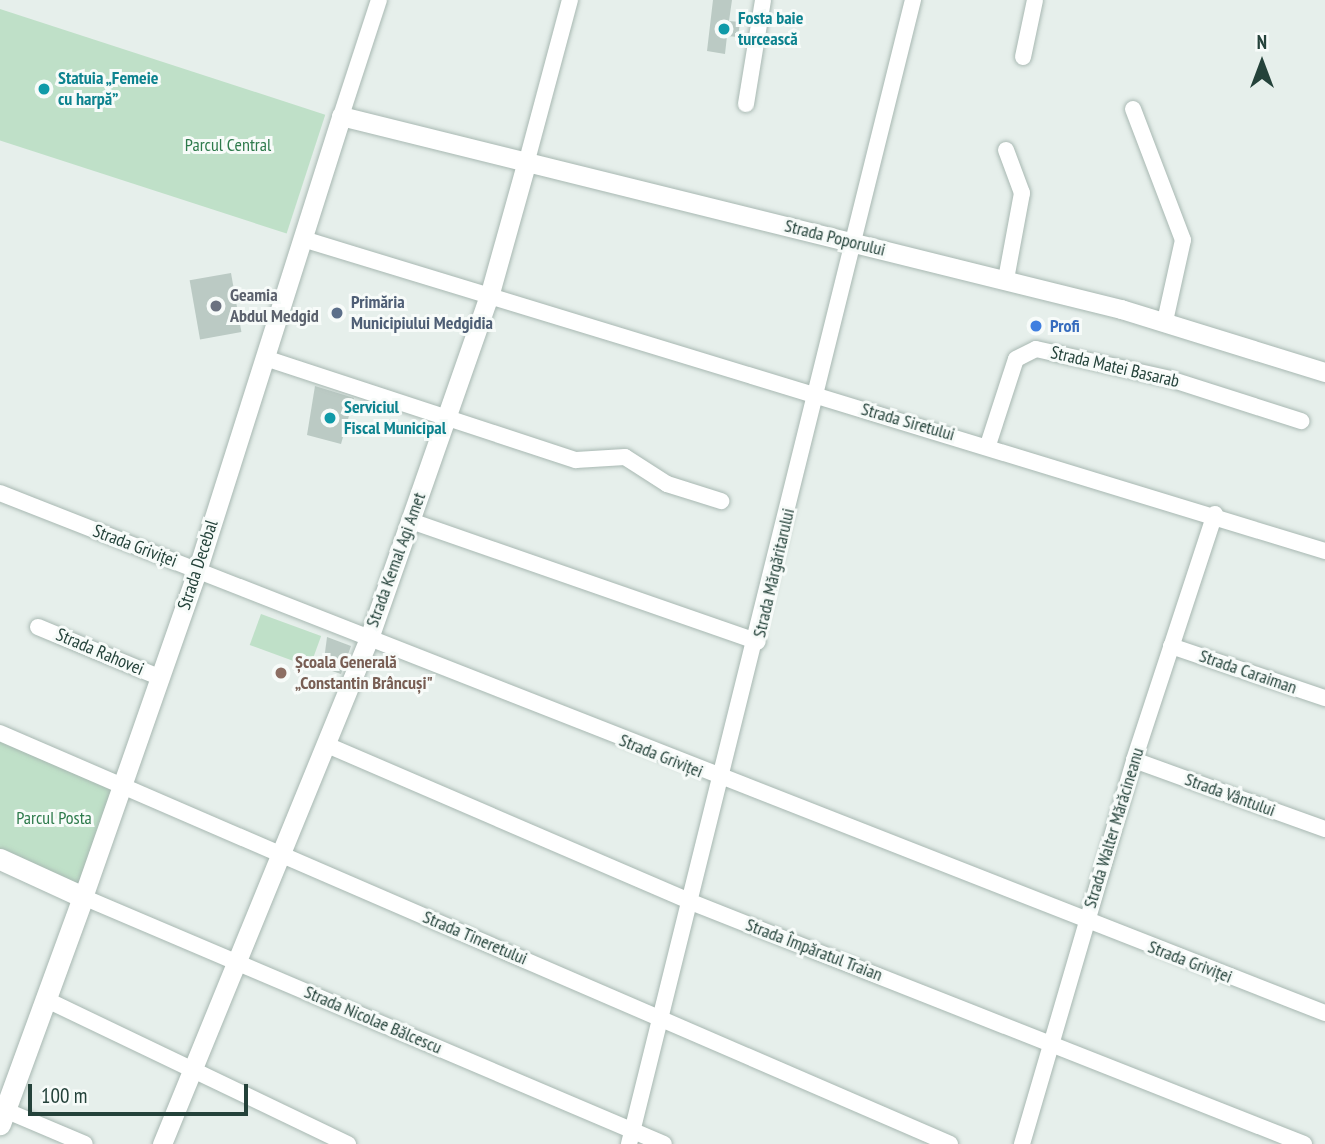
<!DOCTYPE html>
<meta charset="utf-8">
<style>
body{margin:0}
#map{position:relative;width:1325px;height:1144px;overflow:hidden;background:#e6efeb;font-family:"PT Sans Narrow",sans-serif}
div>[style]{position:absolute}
.green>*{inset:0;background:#bfe0c8;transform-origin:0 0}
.building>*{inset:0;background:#bbcac4;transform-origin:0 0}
.roads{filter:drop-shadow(0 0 2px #a8b8b2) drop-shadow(0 0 2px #a8b8b2)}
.minor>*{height:16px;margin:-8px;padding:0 8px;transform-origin:8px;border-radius:8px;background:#fff}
.tertiary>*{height:19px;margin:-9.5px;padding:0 9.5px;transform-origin:9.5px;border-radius:9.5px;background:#fff}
.secondary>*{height:21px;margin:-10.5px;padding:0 10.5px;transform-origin:10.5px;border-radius:10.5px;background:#fff}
.dots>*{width:19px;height:19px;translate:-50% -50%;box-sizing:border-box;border:4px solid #f7fbf9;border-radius:50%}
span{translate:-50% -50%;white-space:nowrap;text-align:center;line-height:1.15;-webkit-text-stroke:6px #f7fbf9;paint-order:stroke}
.culture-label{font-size:18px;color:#0d838f;font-weight:700}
.left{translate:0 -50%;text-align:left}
.park-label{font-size:18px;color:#2d7a4b}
.street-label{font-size:18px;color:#24423a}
.worship-label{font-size:18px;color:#5b616d;font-weight:700}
.service-label{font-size:18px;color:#4e5e75;font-weight:700}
.shop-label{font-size:18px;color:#366cbe;font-weight:700}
.education-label{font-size:18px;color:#785e54;font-weight:700}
.north{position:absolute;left:1227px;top:28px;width:70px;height:70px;-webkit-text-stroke:5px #f7fbf9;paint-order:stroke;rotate:0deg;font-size:19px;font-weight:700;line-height:28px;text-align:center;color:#24423a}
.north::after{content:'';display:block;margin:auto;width:24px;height:32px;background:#24423a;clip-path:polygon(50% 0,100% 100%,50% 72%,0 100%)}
.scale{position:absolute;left:28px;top:1084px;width:220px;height:32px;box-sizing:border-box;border:4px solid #24423a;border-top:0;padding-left:9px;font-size:21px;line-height:24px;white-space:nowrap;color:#24423a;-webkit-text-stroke:5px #f7fbf9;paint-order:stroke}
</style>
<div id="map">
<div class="green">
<i style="left:0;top:9px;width:342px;height:125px;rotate:18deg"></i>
<i style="left:261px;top:614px;width:64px;height:33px;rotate:20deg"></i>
<i style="clip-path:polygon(0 733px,124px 784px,83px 897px,0 859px)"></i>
</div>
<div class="building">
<i style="clip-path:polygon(713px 0,732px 0,729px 21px,740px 22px,738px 37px,727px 36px,725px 54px,707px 51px)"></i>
<i style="left:231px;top:273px;width:60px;height:42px;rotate:80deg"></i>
<i style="clip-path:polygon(315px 386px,354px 398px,341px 444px,307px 435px)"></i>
<i style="clip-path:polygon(327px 637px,351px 646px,341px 674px,323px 668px)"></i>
</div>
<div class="roads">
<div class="minor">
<i style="left:1023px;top:57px;width:58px;rotate:-78.1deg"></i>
<i style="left:746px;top:104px;width:105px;rotate:-80.7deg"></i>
<i style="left:1133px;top:109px;width:140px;rotate:69.1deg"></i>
<i style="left:1183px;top:240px;width:83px;rotate:102.5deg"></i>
<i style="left:341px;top:116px;width:122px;rotate:-71.9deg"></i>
<i style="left:1006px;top:150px;width:46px;rotate:69.6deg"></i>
<i style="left:1022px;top:193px;width:87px;rotate:100.5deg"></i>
<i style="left:526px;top:164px;width:170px;rotate:-75deg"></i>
<i style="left:303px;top:239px;width:1069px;rotate:16.98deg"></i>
<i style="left:265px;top:358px;width:327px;rotate:18.2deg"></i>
<i style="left:576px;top:460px;width:49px;rotate:-3.5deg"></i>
<i style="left:625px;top:457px;width:50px;rotate:32.7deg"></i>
<i style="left:667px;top:484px;width:57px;rotate:17.5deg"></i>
<i style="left:988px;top:445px;width:90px;rotate:-72deg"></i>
<i style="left:1016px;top:359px;width:22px;rotate:-27deg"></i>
<i style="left:1036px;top:349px;width:137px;rotate:12.6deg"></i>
<i style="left:1170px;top:379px;width:138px;rotate:17.8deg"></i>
<i style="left:0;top:493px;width:1423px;rotate:21.43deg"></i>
<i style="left:411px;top:521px;width:367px;rotate:19.2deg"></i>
<i style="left:38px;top:627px;width:133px;rotate:22.5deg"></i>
<i style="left:1171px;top:646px;width:163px;rotate:18.7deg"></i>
<i style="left:0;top:733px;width:1035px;rotate:23.39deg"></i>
<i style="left:327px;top:745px;width:396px;rotate:23.3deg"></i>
<i style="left:691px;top:902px;width:659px;rotate:21.54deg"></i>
<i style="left:1134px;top:760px;width:203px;rotate:19.9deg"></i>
<i style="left:83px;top:897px;width:631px;rotate:23.03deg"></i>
<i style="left:45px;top:999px;width:336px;rotate:25.6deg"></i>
<i style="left:0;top:1108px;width:92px;rotate:23deg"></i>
<i style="left:629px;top:1144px;width:1179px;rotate:-76.06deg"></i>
<i style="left:1022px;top:1144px;width:400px;rotate:-73.7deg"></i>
<i style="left:1134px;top:760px;width:259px;rotate:-71.8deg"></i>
</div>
<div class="tertiary">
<i style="left:83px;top:897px;width:345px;rotate:-70.7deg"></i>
<i style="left:197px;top:571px;width:477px;rotate:-72.4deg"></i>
<i style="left:341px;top:116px;width:804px;rotate:13.9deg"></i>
<i style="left:1121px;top:309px;width:214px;rotate:17.2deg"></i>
<i style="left:162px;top:1144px;width:547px;rotate:-67.75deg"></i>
<i style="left:369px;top:638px;width:366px;rotate:-70.7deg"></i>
<i style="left:490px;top:293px;width:134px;rotate:-74.4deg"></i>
</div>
<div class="secondary">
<i style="left:0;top:859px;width:91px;rotate:24.6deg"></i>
<i style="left:83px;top:897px;width:242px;rotate:110.1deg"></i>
</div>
</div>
<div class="dots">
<i style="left:724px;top:29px;background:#0f9aa8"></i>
<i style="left:44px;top:89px;background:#0f9aa8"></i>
<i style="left:216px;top:306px;background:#6b7280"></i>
<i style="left:337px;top:313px;background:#5c6f8a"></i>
<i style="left:1036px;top:326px;background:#3f7fe0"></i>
<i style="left:330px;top:418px;background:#0f9aa8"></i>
<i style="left:281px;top:673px;background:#8d6e63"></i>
</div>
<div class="culture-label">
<span class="left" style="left:738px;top:29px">Fosta baie<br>turcească</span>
<span class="left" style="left:58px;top:89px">Statuia „Femeie<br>cu harpă”</span>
<span class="left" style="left:344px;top:418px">Serviciul<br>Fiscal Municipal</span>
</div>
<div class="park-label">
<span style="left:228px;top:145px">Parcul Central</span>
<span style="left:54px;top:818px">Parcul Posta</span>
</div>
<div class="street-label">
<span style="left:835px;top:238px;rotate:14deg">Strada Poporului</span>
<span style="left:1115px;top:367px;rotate:13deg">Strada Matei Basarab</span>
<span style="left:908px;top:422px;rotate:16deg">Strada Siretului</span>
<span style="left:135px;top:546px;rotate:21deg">Strada Griviței</span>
<span style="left:396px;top:560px;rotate:-70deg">Strada Kemal Agi Amet</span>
<span style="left:198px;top:565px;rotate:-72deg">Strada Decebal</span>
<span style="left:774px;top:573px;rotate:-77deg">Strada Mărgăritarului</span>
<span style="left:100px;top:652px;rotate:23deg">Strada Rahovei</span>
<span style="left:1248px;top:672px;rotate:19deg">Strada Caraiman</span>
<span style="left:661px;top:756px;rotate:22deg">Strada Griviței</span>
<span style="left:1230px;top:795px;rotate:20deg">Strada Vântului</span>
<span style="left:1114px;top:828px;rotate:-73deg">Strada Walter Mărăcineanu</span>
<span style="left:475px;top:938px;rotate:23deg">Strada Tineretului</span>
<span style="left:814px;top:950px;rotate:21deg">Strada Împăratul Traian</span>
<span style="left:1190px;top:962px;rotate:21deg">Strada Griviței</span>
<span style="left:373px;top:1020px;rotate:23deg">Strada Nicolae Bălcescu</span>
</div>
<div class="worship-label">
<span class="left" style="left:230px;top:306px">Geamia<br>Abdul Medgid</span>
</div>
<div class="service-label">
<span class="left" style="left:351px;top:313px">Primăria<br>Municipiului Medgidia</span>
</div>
<div class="shop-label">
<span class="left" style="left:1050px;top:326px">Profi</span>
</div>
<div class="education-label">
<span class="left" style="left:295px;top:673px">Școala Generală<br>„Constantin Brâncuși"</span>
</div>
<div class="north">N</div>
<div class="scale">100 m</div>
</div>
